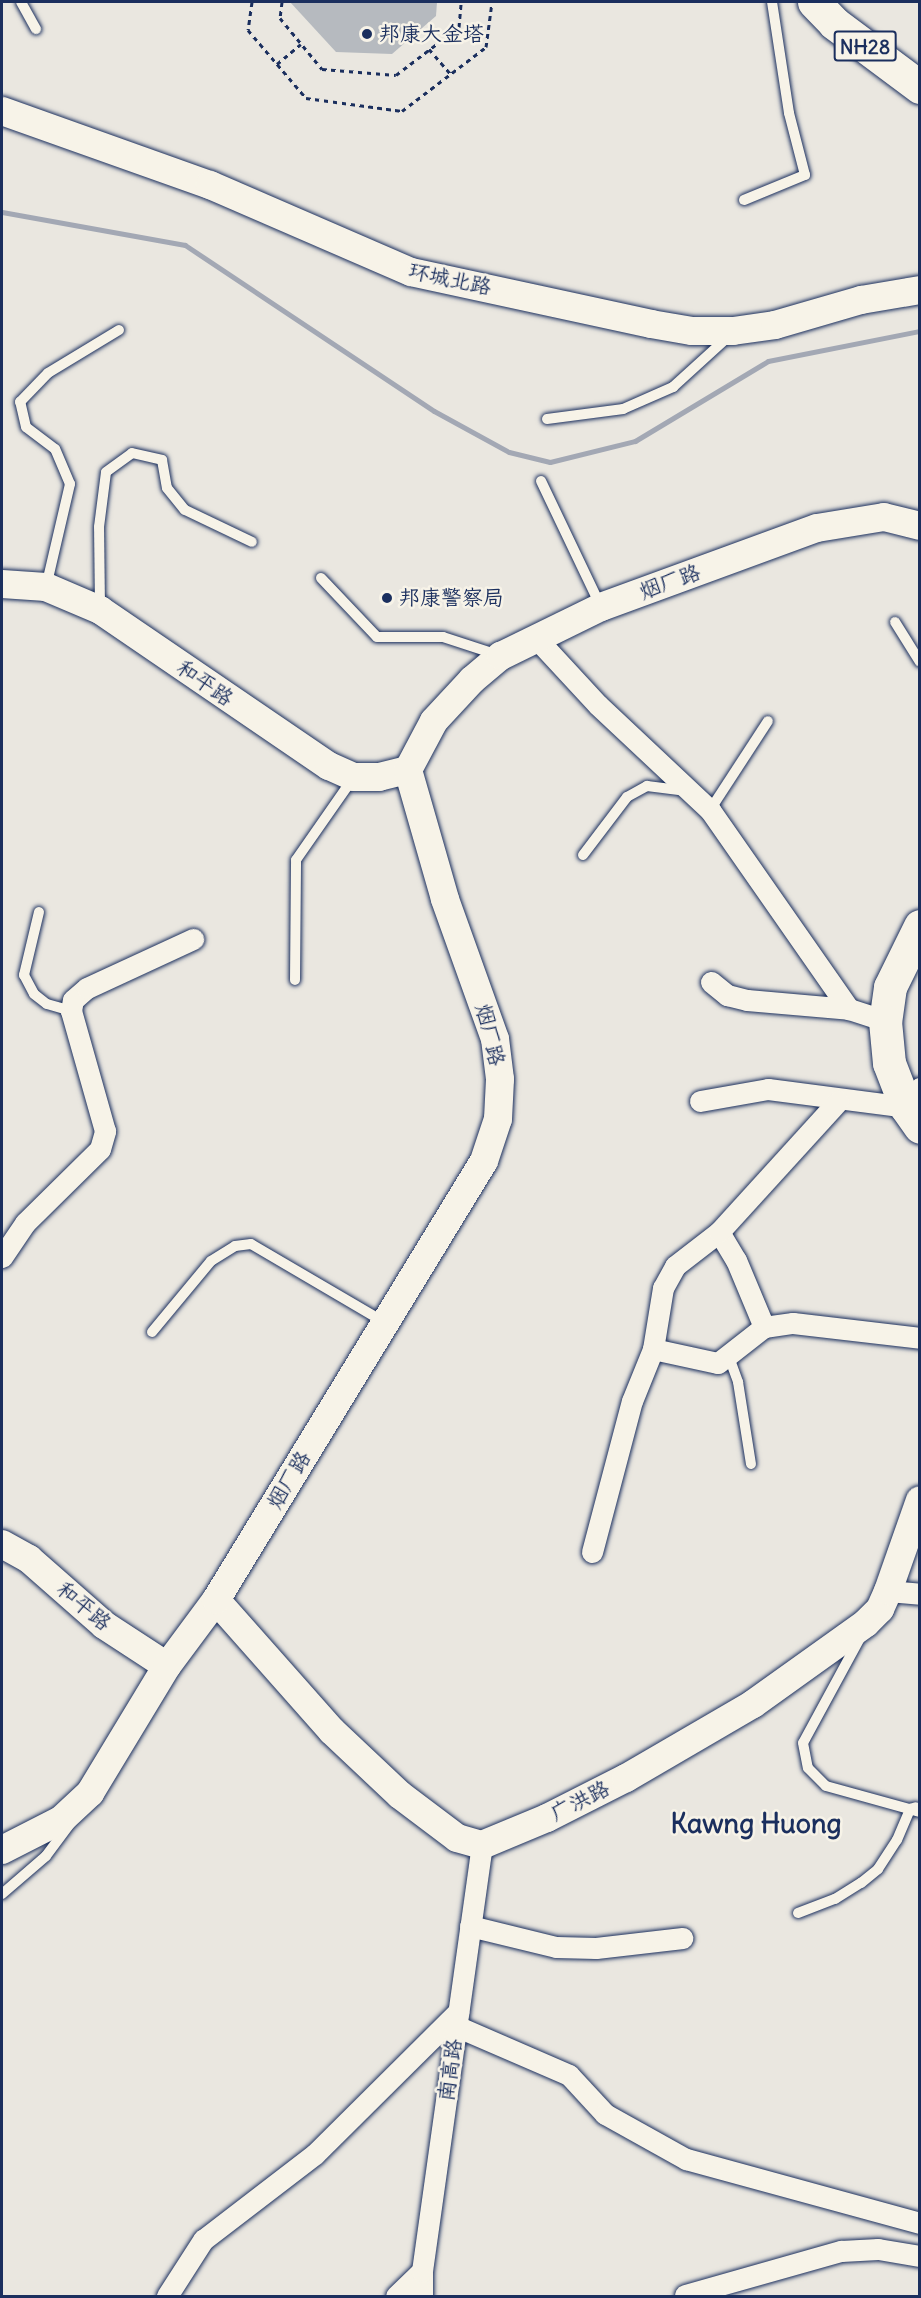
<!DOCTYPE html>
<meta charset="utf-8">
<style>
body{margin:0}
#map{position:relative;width:921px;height:2298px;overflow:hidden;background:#eae7e0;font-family:Delius,"LXGW WenKai TC",sans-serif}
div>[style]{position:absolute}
.stream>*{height:5px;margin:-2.5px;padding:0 2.5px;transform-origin:2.5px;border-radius:2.5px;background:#a3a8b4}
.building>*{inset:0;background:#b6babf}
.path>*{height:3px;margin-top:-1.5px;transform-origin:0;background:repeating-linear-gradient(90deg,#1b2f5e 0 4.5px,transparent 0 9px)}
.roads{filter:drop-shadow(0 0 2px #1b2f5e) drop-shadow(0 0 2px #1b2f5e)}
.lane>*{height:10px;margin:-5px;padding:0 5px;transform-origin:5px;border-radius:5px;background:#f7f3e8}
.street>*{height:21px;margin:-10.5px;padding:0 10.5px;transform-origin:10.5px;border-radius:10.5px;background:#f7f3e8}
.secondary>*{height:28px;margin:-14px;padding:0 14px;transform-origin:14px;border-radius:14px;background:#f7f3e8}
.highway>*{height:33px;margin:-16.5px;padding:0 16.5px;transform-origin:16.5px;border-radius:16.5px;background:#f7f3e8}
.dots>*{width:16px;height:16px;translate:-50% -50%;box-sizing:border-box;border:3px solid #f7f3e8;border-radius:50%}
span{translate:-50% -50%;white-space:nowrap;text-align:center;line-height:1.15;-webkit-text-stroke:5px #f7f3e8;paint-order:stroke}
.shield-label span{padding:2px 4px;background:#f7f3e8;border:2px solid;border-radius:4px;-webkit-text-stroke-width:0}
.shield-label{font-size:20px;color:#1b2f5e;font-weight:700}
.poi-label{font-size:21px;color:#1b2f5e}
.left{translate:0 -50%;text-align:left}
.street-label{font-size:21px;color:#1b2f5e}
.district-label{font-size:27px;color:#1b2f5e;font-weight:700}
.frame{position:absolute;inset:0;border:3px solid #1b2f5e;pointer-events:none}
</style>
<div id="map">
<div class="stream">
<i style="left:2px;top:212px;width:186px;rotate:10.2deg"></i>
<i style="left:185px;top:245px;width:299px;rotate:33.7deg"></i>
<i style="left:434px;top:411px;width:85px;rotate:28.7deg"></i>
<i style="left:509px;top:452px;width:42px;rotate:13.7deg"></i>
<i style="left:550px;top:462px;width:88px;rotate:-13.9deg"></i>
<i style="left:635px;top:441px;width:155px;rotate:-31deg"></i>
<i style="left:768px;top:361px;width:155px;rotate:-11.2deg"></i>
</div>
<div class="building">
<i style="clip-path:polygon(290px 2px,437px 2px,436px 16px,392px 54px,336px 52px)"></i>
</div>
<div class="path">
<i style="left:252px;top:2px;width:28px;rotate:98deg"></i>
<i style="left:248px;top:30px;width:89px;rotate:49.5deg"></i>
<i style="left:306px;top:98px;width:97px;rotate:7.7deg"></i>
<i style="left:402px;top:111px;width:106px;rotate:-37.3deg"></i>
<i style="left:486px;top:47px;width:45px;rotate:-82.4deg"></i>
<i style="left:282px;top:2px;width:16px;rotate:97deg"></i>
<i style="left:280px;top:18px;width:66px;rotate:50.5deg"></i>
<i style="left:322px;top:69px;width:74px;rotate:4.6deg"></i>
<i style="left:396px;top:75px;width:79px;rotate:-37.3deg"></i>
<i style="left:459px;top:27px;width:25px;rotate:-85deg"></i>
<i style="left:429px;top:49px;width:33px;rotate:49deg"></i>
<i style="left:277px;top:64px;width:31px;rotate:-40deg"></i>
</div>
<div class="roads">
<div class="lane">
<i style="left:21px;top:2px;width:31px;rotate:61deg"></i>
<i style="left:744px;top:200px;width:66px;rotate:-22.3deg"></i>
<i style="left:805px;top:175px;width:64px;rotate:-104.5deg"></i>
<i style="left:789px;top:113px;width:112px;rotate:-98.7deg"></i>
<i style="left:547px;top:419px;width:77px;rotate:-7.5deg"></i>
<i style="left:623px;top:409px;width:55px;rotate:-23.7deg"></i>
<i style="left:673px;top:387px;width:76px;rotate:-42.3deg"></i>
<i style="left:541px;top:481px;width:140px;rotate:64.5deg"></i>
<i style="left:321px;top:578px;width:81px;rotate:46.5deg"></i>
<i style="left:377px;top:637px;width:66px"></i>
<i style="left:443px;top:637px;width:58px;rotate:18.1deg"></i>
<i style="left:46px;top:587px;width:106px;rotate:-76.9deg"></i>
<i style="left:70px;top:484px;width:38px;rotate:-113deg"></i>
<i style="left:55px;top:449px;width:36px;rotate:-143deg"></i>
<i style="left:26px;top:427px;width:26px;rotate:-103deg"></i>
<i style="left:20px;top:402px;width:40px;rotate:-46deg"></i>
<i style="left:48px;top:373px;width:83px;rotate:-31.2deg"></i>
<i style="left:100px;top:606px;width:79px;rotate:-90.7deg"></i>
<i style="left:99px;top:527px;width:55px;rotate:-82.7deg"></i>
<i style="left:106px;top:472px;width:32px;rotate:-36deg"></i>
<i style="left:132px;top:453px;width:31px;rotate:13deg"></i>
<i style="left:162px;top:460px;width:28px;rotate:80deg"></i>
<i style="left:167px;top:488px;width:28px;rotate:51deg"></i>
<i style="left:185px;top:510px;width:74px;rotate:25.5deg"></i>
<i style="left:895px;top:622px;width:47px;rotate:58deg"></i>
<i style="left:710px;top:810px;width:106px;rotate:-56.9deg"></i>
<i style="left:583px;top:855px;width:73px;rotate:-52.8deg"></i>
<i style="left:627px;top:797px;width:23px;rotate:-29deg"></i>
<i style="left:647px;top:786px;width:40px;rotate:7.1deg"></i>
<i style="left:39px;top:912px;width:65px;rotate:103.4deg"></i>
<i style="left:24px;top:975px;width:21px;rotate:62deg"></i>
<i style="left:34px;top:994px;width:16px;rotate:38deg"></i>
<i style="left:47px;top:1004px;width:25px;rotate:16deg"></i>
<i style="left:295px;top:980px;width:120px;rotate:-89.5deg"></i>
<i style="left:296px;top:860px;width:101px;rotate:-55.1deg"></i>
<i style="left:152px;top:1332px;width:92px;rotate:-50.3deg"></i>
<i style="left:211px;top:1261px;width:28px;rotate:-32deg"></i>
<i style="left:235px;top:1246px;width:16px;rotate:-7deg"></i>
<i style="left:251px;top:1244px;width:154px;rotate:30.4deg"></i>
<i style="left:729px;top:1357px;width:27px;rotate:70deg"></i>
<i style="left:738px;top:1382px;width:83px;rotate:81deg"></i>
<i style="left:860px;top:1638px;width:119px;rotate:118.5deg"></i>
<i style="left:803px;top:1743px;width:25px;rotate:79deg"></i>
<i style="left:808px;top:1768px;width:25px;rotate:45deg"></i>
<i style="left:826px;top:1786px;width:98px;rotate:15.5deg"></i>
<i style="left:2px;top:1894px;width:58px;rotate:-40.8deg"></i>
<i style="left:46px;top:1856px;width:44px;rotate:-53.4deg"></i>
<i style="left:798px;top:1913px;width:40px;rotate:-21deg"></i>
<i style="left:835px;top:1899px;width:31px;rotate:-32deg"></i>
<i style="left:861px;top:1883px;width:22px;rotate:-39deg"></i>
<i style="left:878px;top:1869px;width:35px;rotate:-57deg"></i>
<i style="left:897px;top:1840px;width:34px;rotate:-67deg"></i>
<i style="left:910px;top:1809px;width:6px;rotate:-18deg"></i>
</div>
<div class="street">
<i style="left:536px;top:638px;width:91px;rotate:47.2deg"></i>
<i style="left:598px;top:705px;width:154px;rotate:43.2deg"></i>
<i style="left:710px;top:810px;width:243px;rotate:55.1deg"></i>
<i style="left:849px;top:1009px;width:38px;rotate:18deg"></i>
<i style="left:711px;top:982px;width:21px;rotate:39deg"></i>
<i style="left:727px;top:995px;width:21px;rotate:14deg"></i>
<i style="left:747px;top:1000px;width:102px;rotate:5deg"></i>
<i style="left:700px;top:1101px;width:69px;rotate:-10deg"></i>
<i style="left:768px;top:1089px;width:139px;rotate:7.4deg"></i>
<i style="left:906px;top:1107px;width:24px;rotate:-54deg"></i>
<i style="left:719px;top:1232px;width:33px;rotate:59deg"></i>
<i style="left:736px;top:1260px;width:73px;rotate:67.3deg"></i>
<i style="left:2px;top:1257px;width:41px;rotate:-55.9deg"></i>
<i style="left:25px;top:1223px;width:105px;rotate:-44.6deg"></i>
<i style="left:100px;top:1149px;width:19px;rotate:-74deg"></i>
<i style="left:105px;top:1131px;width:125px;rotate:-105.8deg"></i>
<i style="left:71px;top:1011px;width:11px;rotate:-80deg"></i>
<i style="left:73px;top:1000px;width:18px;rotate:-41deg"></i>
<i style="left:87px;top:988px;width:117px;rotate:-24.8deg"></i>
<i style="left:653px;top:1349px;width:62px;rotate:-80.7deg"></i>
<i style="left:663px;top:1288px;width:25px;rotate:-61deg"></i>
<i style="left:675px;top:1266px;width:56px;rotate:-37.7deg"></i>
<i style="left:719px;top:1232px;width:177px;rotate:-47.7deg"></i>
<i style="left:592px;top:1552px;width:156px;rotate:-75.2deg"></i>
<i style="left:632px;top:1401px;width:56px;rotate:-68deg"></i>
<i style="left:653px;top:1349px;width:66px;rotate:12.2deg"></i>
<i style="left:718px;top:1363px;width:58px;rotate:-38deg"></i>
<i style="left:764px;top:1327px;width:29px;rotate:-8deg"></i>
<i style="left:793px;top:1323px;width:128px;rotate:6.7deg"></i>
<i style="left:888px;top:1591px;width:32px;rotate:5deg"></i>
<i style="left:470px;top:1926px;width:89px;rotate:13.7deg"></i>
<i style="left:556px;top:1947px;width:40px;rotate:1.4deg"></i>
<i style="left:596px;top:1948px;width:87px;rotate:-6.6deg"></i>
<i style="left:456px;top:2026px;width:123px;rotate:23.4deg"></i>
<i style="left:569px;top:2075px;width:53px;rotate:47.3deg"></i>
<i style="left:605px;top:2114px;width:93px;rotate:29.1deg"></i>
<i style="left:686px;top:2159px;width:243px;rotate:15.3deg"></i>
<i style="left:685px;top:2295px;width:162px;rotate:-15.8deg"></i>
<i style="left:841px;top:2251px;width:37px;rotate:-3deg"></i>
<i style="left:878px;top:2249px;width:43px;rotate:9.5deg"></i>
<i style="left:167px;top:2296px;width:67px;rotate:-57.3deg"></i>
<i style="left:203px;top:2240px;width:141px;rotate:-37.5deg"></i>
<i style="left:315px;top:2154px;width:202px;rotate:-44.8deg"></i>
<i style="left:396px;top:2296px;width:36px;rotate:-44deg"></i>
<i style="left:422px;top:2296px;width:25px;rotate:-90deg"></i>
<i style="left:422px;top:2271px;width:430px;rotate:-82deg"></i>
</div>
<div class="secondary">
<i style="left:2px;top:111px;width:221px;rotate:19.6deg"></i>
<i style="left:210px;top:185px;width:219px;rotate:23.4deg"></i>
<i style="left:411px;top:272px;width:246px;rotate:12.2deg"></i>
<i style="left:651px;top:324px;width:42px;rotate:9.7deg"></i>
<i style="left:692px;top:331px;width:41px"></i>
<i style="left:733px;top:331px;width:42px;rotate:-8.1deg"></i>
<i style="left:775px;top:325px;width:90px;rotate:-16.2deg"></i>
<i style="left:861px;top:300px;width:60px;rotate:-9.6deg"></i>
<i style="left:2px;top:584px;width:44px;rotate:3.9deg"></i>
<i style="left:46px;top:587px;width:59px;rotate:23.1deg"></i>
<i style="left:100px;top:610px;width:277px;rotate:34.3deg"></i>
<i style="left:329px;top:766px;width:27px;rotate:24deg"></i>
<i style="left:354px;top:777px;width:25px"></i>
<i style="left:379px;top:777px;width:30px;rotate:-14deg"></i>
<i style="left:2px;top:1544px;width:31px;rotate:29deg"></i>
<i style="left:29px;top:1559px;width:100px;rotate:41.3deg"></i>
<i style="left:104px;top:1625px;width:75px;rotate:33.1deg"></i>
<i style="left:216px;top:1600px;width:175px;rotate:48.5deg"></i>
<i style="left:332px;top:1731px;width:93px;rotate:43.3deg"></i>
<i style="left:400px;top:1795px;width:71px;rotate:37deg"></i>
<i style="left:457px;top:1838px;width:26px;rotate:16deg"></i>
<i style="left:482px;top:1845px;width:70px;rotate:-22.6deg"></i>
<i style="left:547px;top:1818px;width:89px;rotate:-26.9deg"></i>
<i style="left:626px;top:1778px;width:147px;rotate:-30.2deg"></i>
<i style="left:753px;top:1704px;width:139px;rotate:-35.6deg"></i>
<i style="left:866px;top:1623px;width:20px;rotate:-45deg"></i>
<i style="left:880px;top:1609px;width:20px;rotate:-66deg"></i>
<i style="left:888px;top:1591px;width:96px;rotate:-70.6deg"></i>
<i style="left:2px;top:1850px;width:66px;rotate:-27deg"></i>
<i style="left:61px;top:1820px;width:40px;rotate:-43deg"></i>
<i style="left:90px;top:1793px;width:149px;rotate:-58.8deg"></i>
<i style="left:167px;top:1666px;width:82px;rotate:-53.4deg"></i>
<i style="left:216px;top:1600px;width:514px;rotate:-58.6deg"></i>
<i style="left:484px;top:1161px;width:44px;rotate:-71.6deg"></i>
<i style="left:498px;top:1119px;width:40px;rotate:-87.1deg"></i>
<i style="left:500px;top:1079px;width:40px;rotate:-97.1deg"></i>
<i style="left:495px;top:1039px;width:149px;rotate:-109.7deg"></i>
<i style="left:445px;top:899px;width:134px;rotate:-106deg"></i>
<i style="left:408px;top:770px;width:55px;rotate:-62deg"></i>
<i style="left:434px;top:721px;width:56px;rotate:-47.2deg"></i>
<i style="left:472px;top:680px;width:38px;rotate:-40deg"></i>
<i style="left:501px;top:656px;width:111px;rotate:-26.1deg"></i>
<i style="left:601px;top:607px;width:230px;rotate:-20.1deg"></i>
<i style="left:817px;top:528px;width:68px;rotate:-9.3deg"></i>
<i style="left:884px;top:517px;width:37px;rotate:14deg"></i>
</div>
<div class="highway">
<i style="left:814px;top:2px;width:29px;rotate:46deg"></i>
<i style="left:834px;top:23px;width:107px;rotate:36.7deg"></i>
<i style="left:920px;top:926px;width:68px;rotate:116.2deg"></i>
<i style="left:890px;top:987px;width:34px;rotate:98deg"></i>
<i style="left:885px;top:1021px;width:42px;rotate:84.6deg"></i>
<i style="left:889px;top:1063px;width:47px;rotate:68.9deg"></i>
<i style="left:906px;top:1107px;width:24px;rotate:55deg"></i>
</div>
</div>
<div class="dots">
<i style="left:367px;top:34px;background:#1b2f5e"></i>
<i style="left:387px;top:598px;background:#1b2f5e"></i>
</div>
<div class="shield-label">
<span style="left:865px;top:46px">NH28</span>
</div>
<div class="poi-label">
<span class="left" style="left:379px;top:34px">邦康大金塔</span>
<span class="left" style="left:399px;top:598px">邦康警察局</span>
</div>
<div class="street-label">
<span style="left:450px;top:279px;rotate:12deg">环城北路</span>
<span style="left:670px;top:582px;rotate:-20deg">烟厂路</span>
<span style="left:205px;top:683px;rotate:35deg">和平路</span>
<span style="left:490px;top:1035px;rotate:76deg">烟厂路</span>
<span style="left:289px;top:1480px;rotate:-59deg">烟厂路</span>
<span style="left:84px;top:1606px;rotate:40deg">和平路</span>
<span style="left:580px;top:1801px;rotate:-27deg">广洪路</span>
<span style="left:450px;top:2070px;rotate:-82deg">南高路</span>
</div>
<div class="district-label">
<span style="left:756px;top:1824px">Kawng Huong</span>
</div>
<div class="frame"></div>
</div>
